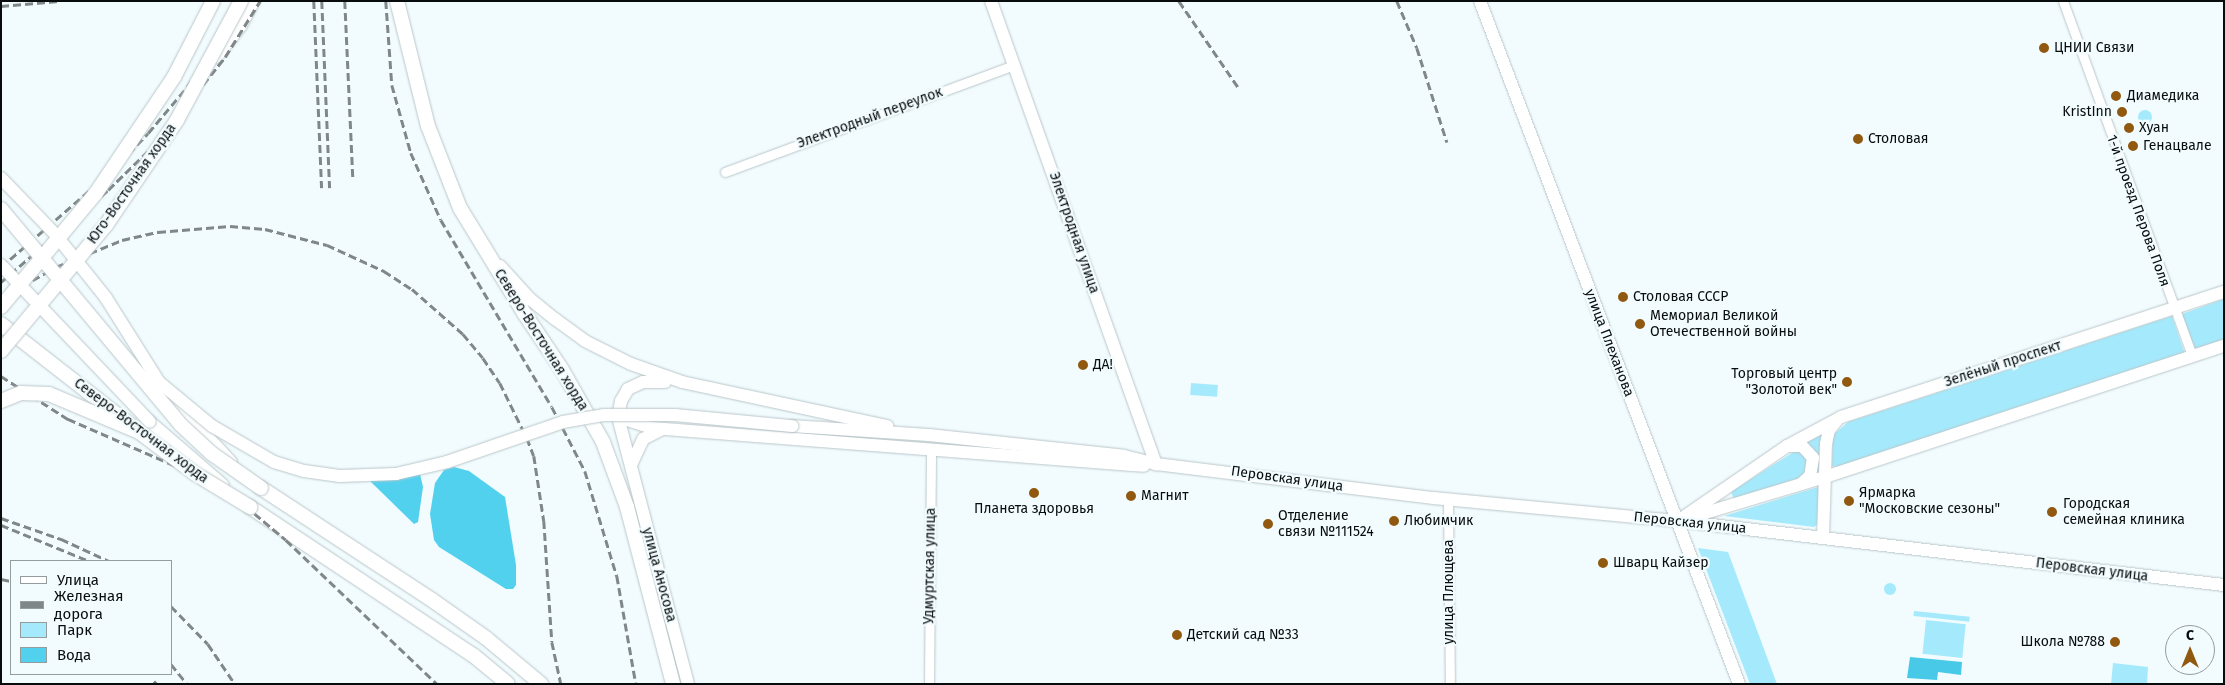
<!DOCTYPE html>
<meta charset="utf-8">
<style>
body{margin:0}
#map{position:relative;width:2225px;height:685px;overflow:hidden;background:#f2fcff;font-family:"Fira Sans",sans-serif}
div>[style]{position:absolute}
.green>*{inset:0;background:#a5eafc;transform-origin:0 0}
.round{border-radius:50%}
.forest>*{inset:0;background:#48c9e7}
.water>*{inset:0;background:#52d1ef}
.roads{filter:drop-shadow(0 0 1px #bac6c9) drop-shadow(0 0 1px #bac6c9)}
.street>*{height:9px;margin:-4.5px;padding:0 4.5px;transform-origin:4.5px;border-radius:4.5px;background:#fff}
.secondary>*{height:12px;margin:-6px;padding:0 6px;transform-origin:6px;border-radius:6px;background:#fff}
.primary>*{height:14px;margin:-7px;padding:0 7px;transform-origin:7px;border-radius:7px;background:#fff}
.rail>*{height:2.5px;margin-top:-1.25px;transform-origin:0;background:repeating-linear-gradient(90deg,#808789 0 8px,transparent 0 12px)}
.bridges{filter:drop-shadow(0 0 1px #bac6c9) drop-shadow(0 0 1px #bac6c9)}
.secondary-bridge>*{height:12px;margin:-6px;padding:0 6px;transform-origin:6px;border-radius:6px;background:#fff}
.primary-bridge>*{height:14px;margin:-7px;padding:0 7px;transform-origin:7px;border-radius:7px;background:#fff}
.dots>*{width:14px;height:14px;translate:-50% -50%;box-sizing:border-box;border:2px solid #f2fcff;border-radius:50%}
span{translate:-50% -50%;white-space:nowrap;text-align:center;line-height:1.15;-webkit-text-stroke:4.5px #f2fcff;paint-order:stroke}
.poi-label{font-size:14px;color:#080c0d}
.left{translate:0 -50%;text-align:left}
.right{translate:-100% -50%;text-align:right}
.street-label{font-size:14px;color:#080c0d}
.frame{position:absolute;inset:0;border:2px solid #080c0d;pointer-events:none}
.legend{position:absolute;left:10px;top:560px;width:162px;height:115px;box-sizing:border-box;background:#f2fcff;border:1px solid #949c9e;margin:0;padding:6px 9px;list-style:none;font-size:15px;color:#080c0d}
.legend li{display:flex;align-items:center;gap:10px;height:25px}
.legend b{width:25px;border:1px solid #949c9e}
.north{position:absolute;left:2165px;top:625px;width:50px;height:50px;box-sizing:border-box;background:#f2fcff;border:1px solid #949c9e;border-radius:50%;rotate:0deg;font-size:14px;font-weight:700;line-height:20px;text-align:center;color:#080c0d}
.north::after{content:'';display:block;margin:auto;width:18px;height:22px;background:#90590f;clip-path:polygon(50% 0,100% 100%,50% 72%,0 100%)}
</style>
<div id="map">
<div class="green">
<i class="round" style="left:2138px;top:110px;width:14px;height:14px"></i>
<i style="clip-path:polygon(2224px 299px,2224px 341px,2193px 351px,2182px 314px)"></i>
<i style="clip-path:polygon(2172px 316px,2185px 354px,1840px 467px,1832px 466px,1833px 435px,1848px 422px)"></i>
<i style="left:1191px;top:383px;width:27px;height:12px;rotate:4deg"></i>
<i style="clip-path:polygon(1824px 433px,1820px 472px,1817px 473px,1814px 451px,1806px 443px)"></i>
<i style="clip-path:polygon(1795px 451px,1805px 453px,1809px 469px,1802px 477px,1734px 499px,1731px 492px)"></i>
<i style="clip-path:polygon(1818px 487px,1822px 492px,1819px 523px,1814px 527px,1724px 516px)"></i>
<i style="clip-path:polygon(1698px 548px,1728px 552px,1777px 684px,1750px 684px)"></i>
<i class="round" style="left:1884px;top:583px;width:12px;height:12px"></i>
<i style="left:1914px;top:611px;width:56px;height:5px;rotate:6deg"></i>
<i style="left:1926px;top:620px;width:40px;height:34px;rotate:6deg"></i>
<i style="clip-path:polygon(2113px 663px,2148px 667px,2147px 684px,2111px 684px)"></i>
</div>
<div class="forest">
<i style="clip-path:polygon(1910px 657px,1962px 662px,1961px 675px,1938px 672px,1937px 680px,1907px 678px)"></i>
</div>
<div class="water">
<i style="clip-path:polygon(454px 467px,469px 471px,505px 497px,516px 565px,516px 585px,513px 589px,506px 589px,439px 547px,434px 540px,430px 514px,435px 483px,444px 470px)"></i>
<i style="clip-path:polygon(420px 474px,423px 487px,418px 522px,414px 524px,371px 482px,369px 477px)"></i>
</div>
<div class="roads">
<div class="street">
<i style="left:2063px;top:1px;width:378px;rotate:70deg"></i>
<i style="left:725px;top:172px;width:308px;rotate:-20.3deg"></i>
<i style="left:1448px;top:500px;width:184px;rotate:89.4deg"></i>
<i style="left:929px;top:684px;width:236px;rotate:-89.5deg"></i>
</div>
<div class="secondary">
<i style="left:991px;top:1px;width:492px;rotate:70.4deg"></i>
<i style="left:1480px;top:1px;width:730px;rotate:69.23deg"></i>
<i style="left:500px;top:266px;width:45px;rotate:47.7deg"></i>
<i style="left:530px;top:299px;width:32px;rotate:39deg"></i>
<i style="left:555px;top:319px;width:37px;rotate:36deg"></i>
<i style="left:585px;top:341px;width:51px;rotate:26.6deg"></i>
<i style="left:631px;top:364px;width:54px;rotate:19.4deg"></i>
<i style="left:682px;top:382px;width:210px;rotate:12.1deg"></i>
<i style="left:665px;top:382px;width:22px;rotate:180deg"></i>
<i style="left:643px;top:382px;width:17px;rotate:155deg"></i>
<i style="left:628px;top:389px;width:14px;rotate:120deg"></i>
<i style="left:621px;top:401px;width:16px;rotate:101deg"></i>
<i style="left:618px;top:417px;width:276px;rotate:75.3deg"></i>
<i style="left:170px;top:396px;width:90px;rotate:47.3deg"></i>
<i style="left:618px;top:417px;width:36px;rotate:18deg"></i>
<i style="left:652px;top:428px;width:493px;rotate:4.4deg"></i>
<i style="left:150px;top:422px;width:96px;rotate:40.8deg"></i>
<i style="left:792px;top:426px;width:137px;rotate:3.8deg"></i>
<i style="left:929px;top:435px;width:196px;rotate:6.1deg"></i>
<i style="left:1124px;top:456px;width:33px;rotate:14deg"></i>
<i style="left:1156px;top:464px;width:280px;rotate:7deg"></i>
<i style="left:1434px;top:498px;width:245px;rotate:5.4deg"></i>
<i style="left:1678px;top:521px;width:550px;rotate:6.69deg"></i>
<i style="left:1787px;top:446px;width:15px"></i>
<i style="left:1802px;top:446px;width:16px;rotate:47deg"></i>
<i style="left:1813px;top:458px;width:18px;rotate:99deg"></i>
<i style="left:1810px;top:476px;width:12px;rotate:138deg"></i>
<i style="left:631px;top:465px;width:29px;rotate:-65deg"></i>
<i style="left:643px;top:439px;width:20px;rotate:-27deg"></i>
<i style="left:1685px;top:519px;width:146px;rotate:-16.7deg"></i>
<i style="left:1825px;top:477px;width:420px;rotate:-18.2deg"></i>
<i style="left:1678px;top:521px;width:132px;rotate:-34.5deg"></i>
<i style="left:1787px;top:446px;width:61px;rotate:-28.2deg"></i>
<i style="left:1841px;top:417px;width:403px;rotate:-18.1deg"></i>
<i style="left:1823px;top:538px;width:94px;rotate:-88.2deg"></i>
<i style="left:1826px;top:444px;width:14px;rotate:-78deg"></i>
<i style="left:1829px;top:430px;width:13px;rotate:-51deg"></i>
</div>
<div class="primary">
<i style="left:397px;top:1px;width:129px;rotate:76.1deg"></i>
<i style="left:428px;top:126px;width:88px;rotate:68.7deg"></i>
<i style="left:460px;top:208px;width:123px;rotate:58.6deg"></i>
<i style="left:524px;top:313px;width:66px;rotate:56.1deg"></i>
<i style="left:561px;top:368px;width:85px;rotate:60.4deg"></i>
<i style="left:603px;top:442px;width:69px;rotate:69.7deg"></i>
<i style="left:627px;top:507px;width:183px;rotate:75.4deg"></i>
<i style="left:216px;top:56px;width:39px;rotate:-52deg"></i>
<i style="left:240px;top:25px;width:27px;rotate:-62deg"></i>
<i style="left:1px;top:324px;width:167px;rotate:38deg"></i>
<i style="left:261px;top:488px;width:204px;rotate:33.2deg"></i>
<i style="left:432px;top:600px;width:66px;rotate:35.1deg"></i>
<i style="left:486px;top:638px;width:72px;rotate:39.9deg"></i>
<i style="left:250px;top:507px;width:268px;rotate:33.6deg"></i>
<i style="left:473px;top:655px;width:45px;rotate:39.6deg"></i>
</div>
</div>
<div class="rail">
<i style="left:314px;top:1px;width:187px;rotate:87.6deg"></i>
<i style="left:322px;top:1px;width:187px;rotate:87.6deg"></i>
<i style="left:345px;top:1px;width:177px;rotate:87.4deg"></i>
<i style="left:386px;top:1px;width:84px;rotate:85.9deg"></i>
<i style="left:392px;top:85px;width:71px;rotate:74.4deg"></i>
<i style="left:411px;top:153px;width:73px;rotate:65.9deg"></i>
<i style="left:441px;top:220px;width:217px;rotate:59.3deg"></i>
<i style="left:552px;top:407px;width:72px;rotate:62.7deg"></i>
<i style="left:585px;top:471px;width:110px;rotate:73.1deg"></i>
<i style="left:617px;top:576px;width:110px;rotate:80deg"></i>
<i style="left:1179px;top:1px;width:104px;rotate:55.5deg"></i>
<i style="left:1397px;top:1px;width:51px;rotate:66.9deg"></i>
<i style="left:1417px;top:48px;width:99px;rotate:72.3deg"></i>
<i style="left:1px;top:6px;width:58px;rotate:-4.9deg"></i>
<i style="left:1px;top:267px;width:147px;rotate:-40.9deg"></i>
<i style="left:112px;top:171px;width:52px;rotate:-46.5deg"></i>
<i style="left:148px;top:133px;width:60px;rotate:-49.7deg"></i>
<i style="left:187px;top:87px;width:102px;rotate:-57.4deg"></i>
<i style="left:1px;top:282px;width:141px;rotate:-40.7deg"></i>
<i style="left:108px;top:190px;width:70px;rotate:-44.4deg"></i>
<i style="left:158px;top:141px;width:107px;rotate:-51.4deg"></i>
<i style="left:225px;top:57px;width:66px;rotate:-58deg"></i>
<i style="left:1px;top:298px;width:63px;rotate:-29.4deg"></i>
<i style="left:56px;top:267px;width:71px;rotate:-22.2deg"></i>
<i style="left:122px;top:240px;width:37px;rotate:-13deg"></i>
<i style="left:158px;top:232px;width:72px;rotate:-4.8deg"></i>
<i style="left:230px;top:226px;width:35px;rotate:5deg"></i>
<i style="left:265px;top:229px;width:64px;rotate:14.5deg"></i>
<i style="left:327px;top:245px;width:63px;rotate:24.5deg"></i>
<i style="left:384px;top:271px;width:33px;rotate:33deg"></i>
<i style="left:412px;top:289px;width:68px;rotate:41.4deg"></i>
<i style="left:463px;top:334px;width:31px;rotate:50deg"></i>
<i style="left:483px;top:358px;width:30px;rotate:56deg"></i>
<i style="left:500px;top:383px;width:61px;rotate:63.9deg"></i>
<i style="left:527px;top:438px;width:19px;rotate:69deg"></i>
<i style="left:534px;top:456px;width:66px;rotate:81.3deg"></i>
<i style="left:544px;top:521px;width:121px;rotate:86.2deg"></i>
<i style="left:552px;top:642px;width:43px;rotate:77.9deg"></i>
<i style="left:1px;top:376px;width:80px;rotate:32.7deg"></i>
<i style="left:68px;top:419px;width:135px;rotate:23.5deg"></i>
<i style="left:192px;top:473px;width:51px;rotate:29.6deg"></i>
<i style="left:236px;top:498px;width:65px;rotate:40deg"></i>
<i style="left:286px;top:540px;width:209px;rotate:43.6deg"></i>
<i style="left:1px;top:518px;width:64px;rotate:19.3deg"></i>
<i style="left:61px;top:539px;width:53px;rotate:24.6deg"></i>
<i style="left:1px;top:525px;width:95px;rotate:22.2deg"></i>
<i style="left:1px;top:579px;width:10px;rotate:11deg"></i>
<i style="left:171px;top:606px;width:53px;rotate:45.8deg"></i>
<i style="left:208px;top:644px;width:48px;rotate:56deg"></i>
<i style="left:171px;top:664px;width:26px;rotate:51deg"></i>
<i style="left:154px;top:681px;width:4px;rotate:45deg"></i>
</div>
<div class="bridges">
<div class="secondary-bridge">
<i style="left:1px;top:178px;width:78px;rotate:46deg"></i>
<i style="left:55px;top:234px;width:82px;rotate:51.4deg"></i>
<i style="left:106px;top:298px;width:99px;rotate:57.8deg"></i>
<i style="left:159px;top:382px;width:69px;rotate:39.7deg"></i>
<i style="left:212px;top:426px;width:72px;rotate:30.1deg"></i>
<i style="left:274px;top:462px;width:31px;rotate:17deg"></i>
<i style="left:304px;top:471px;width:36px;rotate:8deg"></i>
<i style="left:340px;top:476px;width:56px;rotate:-2deg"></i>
<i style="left:396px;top:474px;width:52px;rotate:-13.2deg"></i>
<i style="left:447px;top:462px;width:123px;rotate:-19deg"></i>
<i style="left:563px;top:422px;width:42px;rotate:-9.7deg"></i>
<i style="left:604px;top:415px;width:71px"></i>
<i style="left:675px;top:415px;width:118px;rotate:5.4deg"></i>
<i style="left:1px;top:265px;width:216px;rotate:46.5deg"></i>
</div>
<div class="primary-bridge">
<i style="left:1px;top:209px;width:281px;rotate:50.2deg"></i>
<i style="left:181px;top:425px;width:41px;rotate:43deg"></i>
<i style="left:211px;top:453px;width:61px;rotate:35deg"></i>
<i style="left:1px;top:307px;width:148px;rotate:-50.2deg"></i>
<i style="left:96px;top:193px;width:140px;rotate:-56.1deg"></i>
<i style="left:174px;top:77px;width:85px;rotate:-62.8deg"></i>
<i style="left:1px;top:351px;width:164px;rotate:-50.2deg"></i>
<i style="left:106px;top:225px;width:127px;rotate:-55.9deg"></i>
<i style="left:177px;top:120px;width:135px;rotate:-61.7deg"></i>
<i style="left:1px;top:401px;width:22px;rotate:-22deg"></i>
<i style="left:21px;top:393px;width:28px;rotate:2deg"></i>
<i style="left:49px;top:394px;width:98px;rotate:22.9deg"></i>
<i style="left:139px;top:432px;width:69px;rotate:36.7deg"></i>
<i style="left:194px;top:473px;width:66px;rotate:31.3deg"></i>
</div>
</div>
<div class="dots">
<i style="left:2044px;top:48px;background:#90590f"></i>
<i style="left:2116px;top:96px;background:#90590f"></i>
<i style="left:2122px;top:112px;background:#90590f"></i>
<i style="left:2129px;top:128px;background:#90590f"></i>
<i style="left:1858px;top:139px;background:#90590f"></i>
<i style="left:2133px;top:146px;background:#90590f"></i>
<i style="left:1623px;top:297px;background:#90590f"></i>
<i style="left:1640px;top:324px;background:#90590f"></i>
<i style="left:1083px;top:365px;background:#90590f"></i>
<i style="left:1847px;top:382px;background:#90590f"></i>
<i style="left:1034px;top:493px;background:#90590f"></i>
<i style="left:1131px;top:496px;background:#90590f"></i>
<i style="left:1849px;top:501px;background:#90590f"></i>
<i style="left:2052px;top:512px;background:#90590f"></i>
<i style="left:1394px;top:521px;background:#90590f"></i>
<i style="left:1268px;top:524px;background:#90590f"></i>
<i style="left:1603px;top:563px;background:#90590f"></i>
<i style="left:1177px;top:635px;background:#90590f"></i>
<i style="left:2115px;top:642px;background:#90590f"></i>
</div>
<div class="poi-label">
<span class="left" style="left:2054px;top:48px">ЦНИИ Связи</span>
<span class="left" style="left:2127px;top:96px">Диамедика</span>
<span class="right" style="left:2112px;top:112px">KristInn</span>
<span class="left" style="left:2139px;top:128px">Хуан</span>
<span class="left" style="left:1868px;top:139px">Столовая</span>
<span class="left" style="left:2143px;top:146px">Генацвале</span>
<span class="left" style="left:1633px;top:297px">Столовая СССР</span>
<span class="left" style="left:1650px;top:324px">Мемориал Великой<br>Отечественной войны</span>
<span class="left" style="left:1093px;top:365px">ДА!</span>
<span class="right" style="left:1837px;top:382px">Торговый центр<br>"Золотой век"</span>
<span class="left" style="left:1859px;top:501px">Ярмарка<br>"Московские сезоны"</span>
<span class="left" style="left:1141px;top:496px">Магнит</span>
<span class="left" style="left:2063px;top:512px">Городская<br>семейная клиника</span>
<span style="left:1034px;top:509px">Планета здоровья</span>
<span class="left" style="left:1278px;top:524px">Отделение<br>связи №111524</span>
<span class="left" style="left:1404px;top:521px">Любимчик</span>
<span class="left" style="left:1613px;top:563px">Шварц Кайзер</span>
<span class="left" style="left:1187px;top:635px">Детский сад №33</span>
<span class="right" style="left:2105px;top:642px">Школа №788</span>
</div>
<div class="street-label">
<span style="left:870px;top:118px;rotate:-20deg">Электродный переулок</span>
<span style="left:132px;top:184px;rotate:-55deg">Юго-Восточная хорда</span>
<span style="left:2138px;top:211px;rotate:70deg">1-й проезд Перова Поля</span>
<span style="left:1074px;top:233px;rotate:71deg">Электродная улица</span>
<span style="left:541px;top:340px;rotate:58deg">Северо-Восточная хорда</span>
<span style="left:1609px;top:343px;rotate:69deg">улица Плеханова</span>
<span style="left:2003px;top:364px;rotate:-18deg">Зелёный проспект</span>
<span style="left:141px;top:431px;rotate:37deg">Северо-Восточная хорда</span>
<span style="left:1287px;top:479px;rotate:8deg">Перовская улица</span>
<span style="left:1690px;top:523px;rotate:6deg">Перовская улица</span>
<span style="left:930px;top:566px;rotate:-89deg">Удмуртская улица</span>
<span style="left:2092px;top:570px;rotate:7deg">Перовская улица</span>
<span style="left:659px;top:575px;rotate:75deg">улица Аносова</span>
<span style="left:1449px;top:592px;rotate:-90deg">улица Плющева</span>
</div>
<div class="frame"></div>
<ul class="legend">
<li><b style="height:6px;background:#fff"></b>Улица</li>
<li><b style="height:6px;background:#808789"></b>Железная дорога</li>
<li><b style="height:14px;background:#a5eafc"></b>Парк</li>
<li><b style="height:14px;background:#52d1ef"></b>Вода</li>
</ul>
<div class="north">С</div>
</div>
